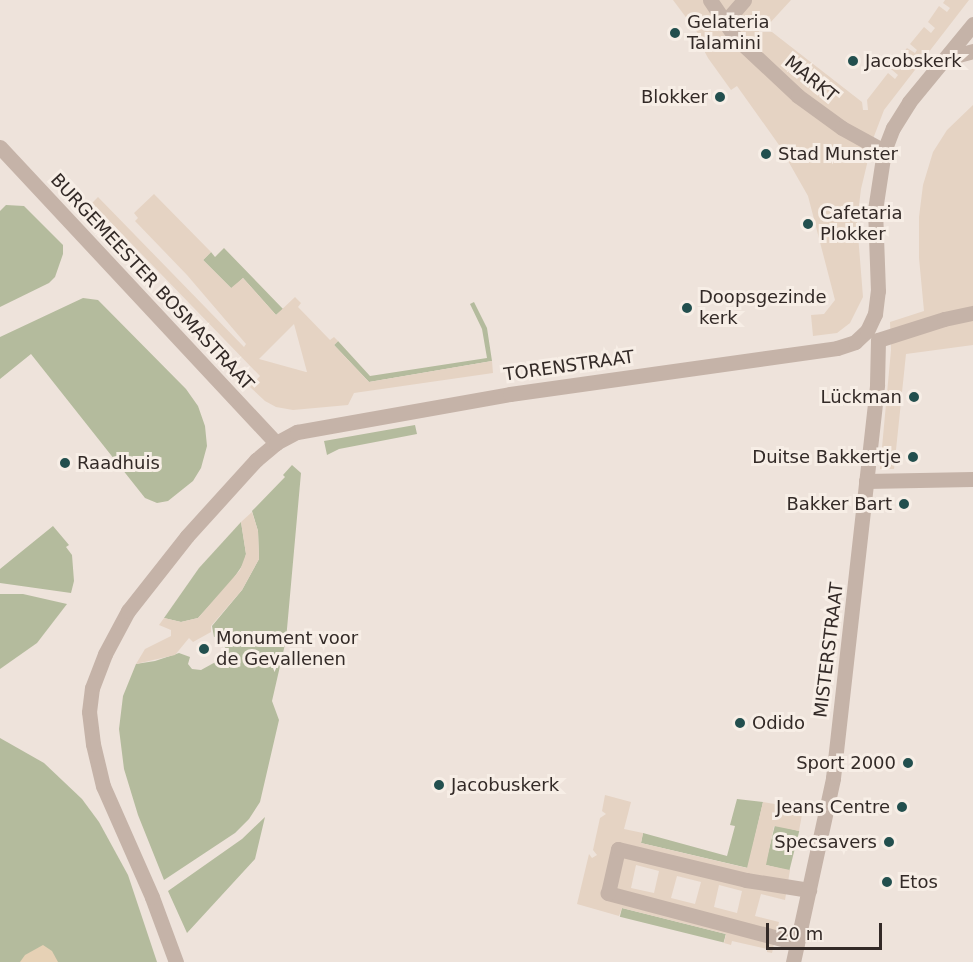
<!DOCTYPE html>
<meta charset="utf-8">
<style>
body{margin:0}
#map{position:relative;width:973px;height:962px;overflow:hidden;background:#eee3db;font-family:"DejaVu Sans",sans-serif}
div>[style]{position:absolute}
.green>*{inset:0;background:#b4bb9d;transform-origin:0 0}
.sand>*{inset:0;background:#e6d1b5}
.plaza>*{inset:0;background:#e5d3c3}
.pedestrian>*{height:15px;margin:-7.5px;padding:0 7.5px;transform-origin:7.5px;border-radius:7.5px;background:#c5b3a8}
.minor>*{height:15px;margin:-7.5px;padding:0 7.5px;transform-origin:7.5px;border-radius:7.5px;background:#c5b3a8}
.dots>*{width:16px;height:16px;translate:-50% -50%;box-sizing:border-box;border:3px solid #f7eee6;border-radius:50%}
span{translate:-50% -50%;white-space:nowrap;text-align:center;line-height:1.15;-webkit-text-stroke:6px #f7eee6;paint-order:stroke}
.poi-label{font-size:18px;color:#332a27}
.left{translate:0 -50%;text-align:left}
.right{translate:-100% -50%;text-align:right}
.street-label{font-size:18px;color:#332a27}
.scale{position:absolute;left:766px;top:923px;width:116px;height:27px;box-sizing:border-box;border:3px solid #332a27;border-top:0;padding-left:8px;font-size:18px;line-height:21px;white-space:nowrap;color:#332a27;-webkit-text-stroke:4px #f7eee6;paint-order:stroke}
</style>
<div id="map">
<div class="green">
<i style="clip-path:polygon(6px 205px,24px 206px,63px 245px,63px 254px,55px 277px,49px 283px,0 307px,0 211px)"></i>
<i style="clip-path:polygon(224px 248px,283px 309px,276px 315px,243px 278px,232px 289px,203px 260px,211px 252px,215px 257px)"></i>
<i style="clip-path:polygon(83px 298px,98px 300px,186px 389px,198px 406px,205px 426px,207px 446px,201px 468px,193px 481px,168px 501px,157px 503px,145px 498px,31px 354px,0 379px,0 337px)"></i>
<i style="clip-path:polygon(474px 302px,487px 328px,492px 361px,369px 382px,334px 345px,338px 341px,370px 376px,487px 358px,482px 329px,470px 304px)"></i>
<i style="clip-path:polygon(415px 425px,417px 434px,339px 449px,327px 455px,324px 441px)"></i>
<i style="clip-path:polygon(292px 465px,301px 473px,286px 640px,272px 701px,279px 720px,260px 802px,249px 819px,235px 833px,164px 880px,138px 815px,124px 769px,119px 729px,123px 696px,136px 664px,155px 661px,179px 653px,190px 657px,188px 664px,192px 669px,201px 670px,221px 659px,227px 642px,220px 636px,214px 637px,212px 626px,242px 590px,259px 559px,258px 531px,252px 511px,285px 477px,283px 475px)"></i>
<i style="clip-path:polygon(241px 522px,246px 554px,244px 563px,231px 582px,198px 618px,181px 622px,164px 618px,199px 568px)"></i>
<i style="clip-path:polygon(53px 526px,69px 545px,66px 547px,72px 555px,74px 581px,71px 593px,0 583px,0 569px)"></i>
<i style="clip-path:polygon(0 594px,23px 594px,67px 604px,37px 643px,0 669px)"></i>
<i style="clip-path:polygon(0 738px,44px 763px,82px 799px,99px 822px,128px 875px,157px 962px,0 962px)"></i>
<i style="clip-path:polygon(737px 799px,763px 802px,748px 868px,641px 843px,643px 833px,727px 856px,735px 826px,730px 825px)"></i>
<i style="clip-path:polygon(265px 817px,255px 859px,187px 933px,168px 891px,242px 839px)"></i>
<i style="left:775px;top:825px;width:25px;height:41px;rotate:14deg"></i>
<i style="left:622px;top:908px;width:107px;height:9px;rotate:14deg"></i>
</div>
<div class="sand">
<i style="clip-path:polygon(43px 945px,52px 951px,58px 962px,20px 962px,25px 955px)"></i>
</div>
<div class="plaza">
<i style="clip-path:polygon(673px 0,791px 0,769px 24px,759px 25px,759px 32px,772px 32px,862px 102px,863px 110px,868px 110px,867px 100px,888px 73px,895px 79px,898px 75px,891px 69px,907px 48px,915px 53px,917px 50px,910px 44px,924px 27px,931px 33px,935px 28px,928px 22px,939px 6px,947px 12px,950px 8px,943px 3px,945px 0,969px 0,884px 110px,873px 139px,861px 189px,857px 222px,863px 297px,850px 323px,837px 333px,813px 336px,811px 315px,824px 314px,835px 300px,808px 196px,779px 145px,737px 86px,731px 90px,708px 58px,698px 39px,700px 36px)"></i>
<i style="clip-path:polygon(973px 105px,973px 345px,906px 354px,894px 469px,880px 469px,891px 350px,890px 322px,924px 311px,919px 258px,919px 217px,923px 185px,933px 152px,947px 130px)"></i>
<i style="clip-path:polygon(evenodd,154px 194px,211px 252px,203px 260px,231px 288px,243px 278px,276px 315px,295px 297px,301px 303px,298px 307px,330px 340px,334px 337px,338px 341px,334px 345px,369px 382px,492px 361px,493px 373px,354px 393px,348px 405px,293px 410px,276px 407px,265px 401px,250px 387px,260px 376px,92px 203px,98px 197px,244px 347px,246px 344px,187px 275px,135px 221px,138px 218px,134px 213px,154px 194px,294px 324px,307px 372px,306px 372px,259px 359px,294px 324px)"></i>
<i style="clip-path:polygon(252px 512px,258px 531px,259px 559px,242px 590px,211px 626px,211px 632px,193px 642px,189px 638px,175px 655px,136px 664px,145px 649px,171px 636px,171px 630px,159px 625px,164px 618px,181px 622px,198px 618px,240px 570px,246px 554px,241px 522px)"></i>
<i style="clip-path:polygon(evenodd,605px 795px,631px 802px,624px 829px,643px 833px,641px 843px,747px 868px,763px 802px,803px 809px,799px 831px,774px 826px,766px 865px,790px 870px,785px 900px,761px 894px,755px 916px,779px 922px,772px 953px,767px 952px,767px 949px,732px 941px,731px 945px,724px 943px,726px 934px,622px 908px,619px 916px,577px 904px,589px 854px,592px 858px,597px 855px,593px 850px,600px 818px,606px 814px,602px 811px,605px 795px,636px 865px,659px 871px,654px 893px,631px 888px,636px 865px,605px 795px,677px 876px,701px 882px,695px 904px,671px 898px,677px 876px,605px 795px,719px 885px,742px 891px,737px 913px,714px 907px,719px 885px)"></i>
</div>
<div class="pedestrian">
<i style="left:710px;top:0;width:45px;rotate:56deg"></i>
<i style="left:735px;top:37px;width:86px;rotate:43.1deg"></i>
<i style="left:798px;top:96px;width:54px;rotate:36deg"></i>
<i style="left:842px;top:128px;width:48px;rotate:28.7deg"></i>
<i style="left:725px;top:22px;width:29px;rotate:-49deg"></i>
<i style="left:878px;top:340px;width:69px;rotate:-17.7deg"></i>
<i style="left:944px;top:319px;width:30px;rotate:-12deg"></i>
<i style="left:866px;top:481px;width:107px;rotate:-1.1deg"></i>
<i style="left:797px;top:943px;width:196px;rotate:-165.2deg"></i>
<i style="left:608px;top:893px;width:45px;rotate:-77.2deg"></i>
<i style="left:618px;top:849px;width:132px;rotate:13.6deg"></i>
<i style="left:746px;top:880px;width:64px;rotate:9deg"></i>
<i style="left:793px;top:962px;width:188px;rotate:-77.7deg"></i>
<i style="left:833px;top:778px;width:396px;rotate:-83.6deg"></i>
<i style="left:877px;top:384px;width:44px;rotate:-88.7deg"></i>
</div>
<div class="minor">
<i style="left:947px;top:58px;width:27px;rotate:-15deg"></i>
<i style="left:0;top:147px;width:405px;rotate:47deg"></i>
<i style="left:176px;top:962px;width:69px;rotate:-110.3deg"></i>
<i style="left:152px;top:897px;width:121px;rotate:-113.8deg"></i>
<i style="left:103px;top:786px;width:43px;rotate:-103.4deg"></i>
<i style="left:93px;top:744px;width:32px;rotate:-97deg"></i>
<i style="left:89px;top:712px;width:24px;rotate:-83deg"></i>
<i style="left:92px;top:688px;width:36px;rotate:-69deg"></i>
<i style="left:105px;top:654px;width:49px;rotate:-61.9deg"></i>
<i style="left:128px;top:611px;width:95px;rotate:-51.8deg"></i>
<i style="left:187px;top:536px;width:103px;rotate:-47.8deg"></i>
<i style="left:256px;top:460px;width:26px;rotate:-40deg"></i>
<i style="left:276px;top:443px;width:24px;rotate:-28deg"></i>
<i style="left:297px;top:432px;width:216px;rotate:-10.1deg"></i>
<i style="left:510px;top:394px;width:330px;rotate:-8deg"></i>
<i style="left:837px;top:348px;width:19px;rotate:-18deg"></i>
<i style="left:855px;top:342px;width:16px;rotate:-43deg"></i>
<i style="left:867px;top:331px;width:19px;rotate:-65deg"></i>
<i style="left:875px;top:314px;width:23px;rotate:-83deg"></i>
<i style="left:878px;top:291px;width:81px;rotate:-92.1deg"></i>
<i style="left:875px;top:210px;width:60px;rotate:-81.3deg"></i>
<i style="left:884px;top:151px;width:25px;rotate:-69deg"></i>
<i style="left:893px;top:128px;width:31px;rotate:-58deg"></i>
<i style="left:909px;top:102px;width:101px;rotate:-50.6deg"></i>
</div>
<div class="dots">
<i style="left:675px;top:33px;background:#224f4e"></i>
<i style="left:853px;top:61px;background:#224f4e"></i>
<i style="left:720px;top:97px;background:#224f4e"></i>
<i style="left:766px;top:154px;background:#224f4e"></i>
<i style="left:808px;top:224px;background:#224f4e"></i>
<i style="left:687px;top:308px;background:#224f4e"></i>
<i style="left:914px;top:397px;background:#224f4e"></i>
<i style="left:913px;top:457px;background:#224f4e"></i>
<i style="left:65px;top:463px;background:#224f4e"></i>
<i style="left:904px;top:504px;background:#224f4e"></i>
<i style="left:204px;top:649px;background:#224f4e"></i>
<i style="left:740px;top:723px;background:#224f4e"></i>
<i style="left:908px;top:763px;background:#224f4e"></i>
<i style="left:439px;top:785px;background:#224f4e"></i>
<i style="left:902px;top:807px;background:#224f4e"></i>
<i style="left:889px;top:842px;background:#224f4e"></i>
<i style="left:887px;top:882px;background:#224f4e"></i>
</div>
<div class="poi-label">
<span class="left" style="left:687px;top:33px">Gelateria<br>Talamini</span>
<span class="left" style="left:865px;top:61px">Jacobskerk</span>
<span class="right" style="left:708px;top:97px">Blokker</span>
<span class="left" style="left:778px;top:154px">Stad Munster</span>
<span class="left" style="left:820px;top:224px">Cafetaria<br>Plokker</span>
<span class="left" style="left:699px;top:308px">Doopsgezinde<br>kerk</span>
<span class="right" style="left:902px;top:397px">Lückman</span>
<span class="right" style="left:901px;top:457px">Duitse Bakkertje</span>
<span class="left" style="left:77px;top:463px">Raadhuis</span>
<span class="right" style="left:892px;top:504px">Bakker Bart</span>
<span class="left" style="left:216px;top:649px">Monument voor<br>de Gevallenen</span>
<span class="left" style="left:752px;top:723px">Odido</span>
<span class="right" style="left:896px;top:763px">Sport 2000</span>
<span class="left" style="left:451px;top:785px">Jacobuskerk</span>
<span class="right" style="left:890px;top:807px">Jeans Centre</span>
<span class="right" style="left:877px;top:842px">Specsavers</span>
<span class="left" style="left:899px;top:882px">Etos</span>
</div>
<div class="street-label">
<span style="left:811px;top:79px;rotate:39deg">MARKT</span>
<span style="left:152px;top:282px;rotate:47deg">BURGEMEESTER BOSMASTRAAT</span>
<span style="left:569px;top:366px;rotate:-8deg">TORENSTRAAT</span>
<span style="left:829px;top:650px;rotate:-83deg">MISTERSTRAAT</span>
</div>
<div class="scale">20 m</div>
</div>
